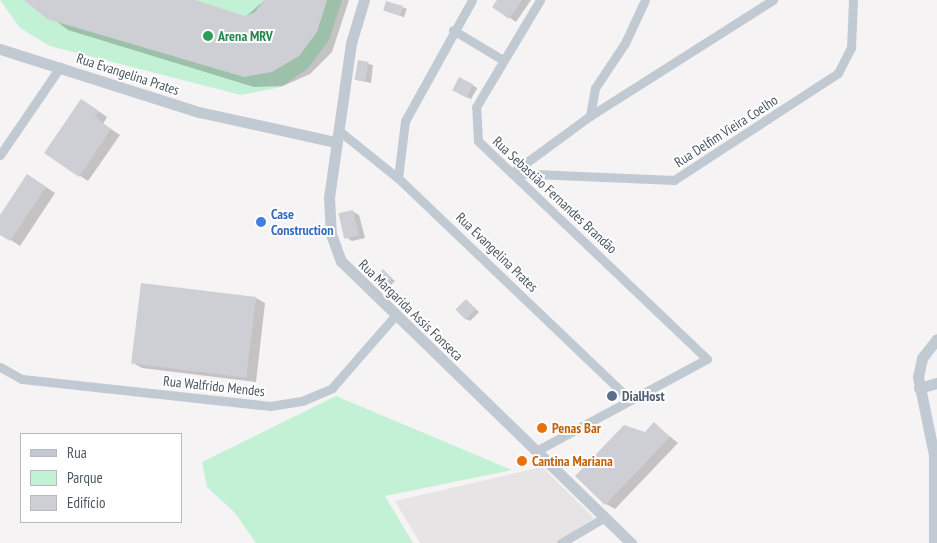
<!DOCTYPE html>
<meta charset="utf-8">
<style>
body{margin:0}
#map{position:relative;width:937px;height:543px;overflow:hidden;background:#f5f3f3;font-family:"PT Sans Narrow",sans-serif}
div>[style]{position:absolute}
.education>*{inset:0;background:#e6e4e5}
.green>*{inset:0;background:#c3f1d5}
.shadow>*{inset:0;background:#0003;transform-origin:0 0}
.building>*{inset:0;background:#cdcfd5;transform-origin:0 0}
.minor>*{height:9px;margin:-4.5px;padding:0 4.5px;transform-origin:4.5px;border-radius:4.5px;background:#c1cad2}
.tertiary>*{height:11px;margin:-5.5px;padding:0 5.5px;transform-origin:5.5px;border-radius:5.5px;background:#c1cad2}
.dots>*{width:14px;height:14px;translate:-50% -50%;box-sizing:border-box;border:2px solid #fff;border-radius:50%}
span{translate:-50% -50%;white-space:nowrap;text-align:center;line-height:1.15;-webkit-text-stroke:4px #fff;paint-order:stroke}
.leisure-label{font-size:14px;color:#27864d;font-weight:700}
.left{translate:0 -50%;text-align:left}
.street-label{font-size:14px;color:#4a5661}
.shop-label{font-size:14px;color:#366cbe;font-weight:700}
.service-label{font-size:14px;color:#4e5e75;font-weight:700}
.food-label{font-size:14px;color:#c56008;font-weight:700}
.legend{position:absolute;left:20px;top:433px;width:162px;height:90px;box-sizing:border-box;background:#fff;border:1px solid #b7bbc0;margin:0;padding:6px 9px;list-style:none;font-size:15px;color:#4a5661}
.legend li{display:flex;align-items:center;gap:10px;height:25px}
.legend b{width:25px;border:1px solid #b7bbc0}
</style>
<div id="map">
<div class="education">
<i style="clip-path:polygon(542px 467px,594px 518px,556px 543px,420px 543px,395px 501px)"></i>
</div>
<div class="green">
<i style="clip-path:polygon(0 0,342px 0,329px 40px,308px 68px,281px 87px,241px 95px,50px 46px,20px 28px)"></i>
<i style="clip-path:polygon(336px 396px,512px 470px,385px 496px,413px 543px,256px 543px,235px 513px,207px 487px,202px 462px)"></i>
</div>
<div class="shadow">
<i style="clip-path:polygon(28px 0,192px 0,245px 17px,265px 0,349px 0,332px 52px,310px 74px,283px 86px,254px 87px,68px 30px)"></i>
<i style="clip-path:polygon(498px 0,531px 0,516px 22px,494px 7px)"></i>
<i style="left:387px;top:2px;width:21px;height:9px;rotate:19deg"></i>
<i style="clip-path:polygon(359px 62px,373px 65px,371px 83px,357px 80px)"></i>
<i style="left:460px;top:78px;width:20px;height:13px;rotate:30deg"></i>
<i style="clip-path:polygon(91px 106px,107px 117px,103px 124px,120px 135px,88px 181px,79px 175px)"></i>
<i style="clip-path:polygon(37px 181px,55px 193px,20px 246px,0 233px,0 218px)"></i>
<i style="clip-path:polygon(352px 211px,359px 215px,365px 238px,352px 241px,345px 237px)"></i>
<i style="clip-path:polygon(383px 271px,395px 281px,386px 290px,381px 288px)"></i>
<i style="clip-path:polygon(256px 298px,265px 303px,256px 382px,142px 368px,133px 363px)"></i>
<i style="clip-path:polygon(466px 300px,479px 312px,470px 321px,466px 319px)"></i>
<i style="clip-path:polygon(654px 424px,678px 443px,615px 509px,606px 504px)"></i>
</div>
<div class="building">
<i style="clip-path:polygon(24px 0,195px 0,245px 16px,255px 12px,264px 0,327px 0,317px 32px,299px 56px,272px 72px,244px 77px,47px 19px)"></i>
<i style="clip-path:polygon(497px 0,522px 0,509px 19px,492px 7px)"></i>
<i style="left:386px;top:1px;width:18px;height:10px;rotate:16deg"></i>
<i style="left:358px;top:60px;width:11px;height:20px;rotate:10deg"></i>
<i style="left:459px;top:77px;width:16px;height:15px;rotate:27deg"></i>
<i style="clip-path:polygon(81px 99px,99px 111px,95px 117px,111px 129px,79px 177px,44px 153px)"></i>
<i style="clip-path:polygon(27px 174px,46px 187px,10px 241px,0 235px,0 215px)"></i>
<i style="left:353px;top:210px;width:26px;height:15px;rotate:77deg"></i>
<i style="left:383px;top:269px;width:13px;height:16px;rotate:45deg"></i>
<i style="left:141px;top:283px;width:116px;height:81px;rotate:7deg"></i>
<i style="left:466px;top:299px;width:14px;height:15px;rotate:45deg"></i>
<i style="clip-path:polygon(654px 422px,670px 437px,605px 505px,575px 476px,624px 425px,645px 432px)"></i>
</div>
<div class="minor">
<i style="left:453px;top:30px;width:58px;rotate:31deg"></i>
<i style="left:590px;top:116px;width:217px;rotate:-32.4deg"></i>
<i style="left:338px;top:130px;width:77px;rotate:38.7deg"></i>
<i style="left:398px;top:178px;width:321px;rotate:43.7deg"></i>
<i style="left:0;top:155px;width:107px;rotate:-55.7deg"></i>
<i style="left:512px;top:173px;width:162px;rotate:2.5deg"></i>
<i style="left:674px;top:180px;width:196px;rotate:-33.1deg"></i>
<i style="left:838px;top:73px;width:28px;rotate:-63deg"></i>
<i style="left:851px;top:48px;width:48px;rotate:-87.6deg"></i>
<i style="left:512px;top:173px;width:97px;rotate:-36.2deg"></i>
<i style="left:590px;top:116px;width:28px;rotate:-80deg"></i>
<i style="left:595px;top:88px;width:54px;rotate:-56.3deg"></i>
<i style="left:625px;top:43px;width:47px;rotate:-65.1deg"></i>
<i style="left:398px;top:178px;width:57px;rotate:-83deg"></i>
<i style="left:405px;top:121px;width:138px;rotate:-61deg"></i>
<i style="left:0;top:367px;width:25px;rotate:29deg"></i>
<i style="left:22px;top:379px;width:249px;rotate:6.2deg"></i>
<i style="left:270px;top:406px;width:32px;rotate:-9deg"></i>
<i style="left:302px;top:401px;width:33px;rotate:-23deg"></i>
<i style="left:332px;top:388px;width:94px;rotate:-48.9deg"></i>
<i style="left:536px;top:451px;width:194px;rotate:-28.3deg"></i>
<i style="left:707px;top:359px;width:316px;rotate:-136.4deg"></i>
<i style="left:478px;top:141px;width:34px;rotate:-93deg"></i>
<i style="left:476px;top:107px;width:125px;rotate:-59.1deg"></i>
<i style="left:561px;top:543px;width:51px;rotate:-30.6deg"></i>
</div>
<div class="tertiary">
<i style="left:364px;top:0;width:45px;rotate:106.8deg"></i>
<i style="left:351px;top:43px;width:156px;rotate:98.1deg"></i>
<i style="left:329px;top:197px;width:37px;rotate:87deg"></i>
<i style="left:331px;top:234px;width:29px;rotate:70deg"></i>
<i style="left:341px;top:261px;width:405px;rotate:44.2deg"></i>
<i style="left:0;top:49px;width:209px;rotate:17.6deg"></i>
<i style="left:199px;top:112px;width:140px;rotate:12.4deg"></i>
<i style="left:919px;top:388px;width:19px;rotate:-16deg"></i>
<i style="left:934px;top:543px;width:88px;rotate:-90deg"></i>
<i style="left:934px;top:455px;width:80px;rotate:-101.6deg"></i>
<i style="left:918px;top:377px;width:19px;rotate:-78deg"></i>
<i style="left:922px;top:358px;width:24px;rotate:-52deg"></i>
</div>
<div class="dots">
<i style="left:208px;top:36px;background:#2e9e5b"></i>
<i style="left:261px;top:222px;background:#3f7fe0"></i>
<i style="left:612px;top:396px;background:#5c6f8a"></i>
<i style="left:542px;top:428px;background:#e8710a"></i>
<i style="left:522px;top:461px;background:#e8710a"></i>
</div>
<div class="leisure-label">
<span class="left" style="left:218px;top:36px">Arena MRV</span>
</div>
<div class="street-label">
<span style="left:128px;top:74px;rotate:18deg">Rua Evangelina Prates</span>
<span style="left:726px;top:131px;rotate:-33deg">Rua Delfim Vieira Coelho</span>
<span style="left:555px;top:195px;rotate:43deg">Rua Sebastião Fernandes Brandão</span>
<span style="left:497px;top:252px;rotate:44deg">Rua Evangelina Prates</span>
<span style="left:411px;top:310px;rotate:44deg">Rua Margarida Assis Fonseca</span>
<span style="left:214px;top:386px;rotate:6deg">Rua Walfrido Mendes</span>
</div>
<div class="shop-label">
<span class="left" style="left:271px;top:222px">Case<br>Construction</span>
</div>
<div class="service-label">
<span class="left" style="left:622px;top:396px">DialHost</span>
</div>
<div class="food-label">
<span class="left" style="left:552px;top:428px">Penas Bar</span>
<span class="left" style="left:532px;top:461px">Cantina Mariana</span>
</div>
<ul class="legend">
<li><b style="height:6px;background:#c1cad2"></b>Rua</li>
<li><b style="height:14px;background:#c3f1d5"></b>Parque</li>
<li><b style="height:14px;background:#cdcfd5"></b>Edifício</li>
</ul>
</div>
